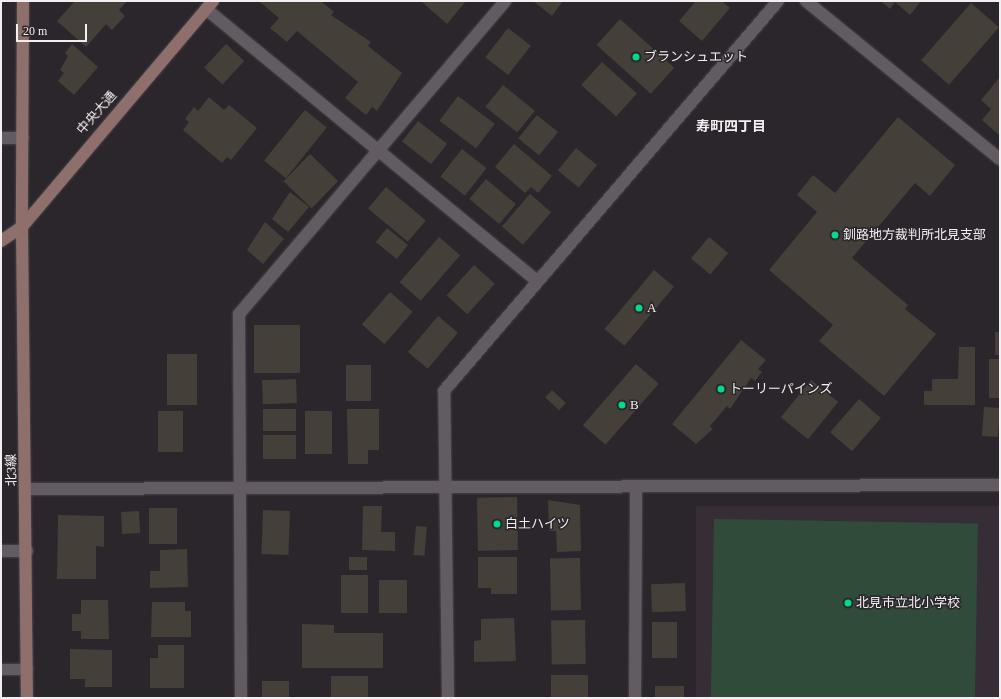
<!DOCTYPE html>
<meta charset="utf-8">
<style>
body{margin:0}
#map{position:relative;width:1001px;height:699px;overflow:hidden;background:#2b262b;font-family:"Times New Roman","Noto Sans JP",serif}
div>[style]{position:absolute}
.built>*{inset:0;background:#362d37;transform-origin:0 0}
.green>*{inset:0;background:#314b3b;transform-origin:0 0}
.building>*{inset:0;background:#453f39;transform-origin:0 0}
.roads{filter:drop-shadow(0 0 1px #494549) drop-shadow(0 0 1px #494549)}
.lane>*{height:11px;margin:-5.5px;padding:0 5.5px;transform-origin:5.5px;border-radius:5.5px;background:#625c62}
.street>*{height:12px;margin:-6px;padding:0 6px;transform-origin:6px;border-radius:6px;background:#625c62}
.secondary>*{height:12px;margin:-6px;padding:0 6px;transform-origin:6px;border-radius:6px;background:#8f6f6b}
.dots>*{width:11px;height:11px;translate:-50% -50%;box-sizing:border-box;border:2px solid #2b262b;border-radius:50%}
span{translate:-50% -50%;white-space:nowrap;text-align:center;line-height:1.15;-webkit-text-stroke:3px #2b262b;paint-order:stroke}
.poi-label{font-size:13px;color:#f2eff2}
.left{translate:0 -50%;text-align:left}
.street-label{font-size:13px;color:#f2eff2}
.neighbourhood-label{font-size:14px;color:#f2eff2;font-weight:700}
.frame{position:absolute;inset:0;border:2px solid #f2eff2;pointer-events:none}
.scale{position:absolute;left:16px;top:24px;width:71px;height:18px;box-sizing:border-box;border:2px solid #f2eff2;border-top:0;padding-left:5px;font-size:12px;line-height:14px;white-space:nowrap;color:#f2eff2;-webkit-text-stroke:3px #2b262b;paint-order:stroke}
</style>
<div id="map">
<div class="built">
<i style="left:696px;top:506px;width:304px;height:192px"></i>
</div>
<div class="green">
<i style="left:714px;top:519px;width:264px;height:179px;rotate:1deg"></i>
</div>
<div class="building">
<i style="clip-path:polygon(75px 1px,127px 1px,119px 10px,125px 16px,112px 30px,106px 24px,86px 47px,57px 21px)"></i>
<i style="clip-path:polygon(321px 1px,334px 12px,331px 15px,371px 42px,368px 46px,402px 73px,377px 111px,372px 107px,366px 115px,345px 98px,358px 82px,297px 31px,287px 42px,270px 28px,279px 18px,260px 2px)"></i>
<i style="clip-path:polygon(421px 1px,466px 1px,447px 24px)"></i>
<i style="clip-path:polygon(533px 1px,563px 1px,552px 16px)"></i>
<i style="clip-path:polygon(696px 1px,722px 1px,730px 8px,702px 41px,679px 21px)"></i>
<i style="clip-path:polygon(881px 1px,921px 1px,910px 15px,895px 2px,890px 9px)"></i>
<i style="left:971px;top:3px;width:37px;height:76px;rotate:41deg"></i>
<i style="left:620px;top:19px;width:73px;height:35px;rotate:42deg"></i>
<i style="left:508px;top:28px;width:29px;height:37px;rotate:38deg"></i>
<i style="clip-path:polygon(72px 44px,98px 67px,74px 95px,58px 81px,64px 73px,60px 70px,68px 56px,65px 53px)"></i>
<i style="left:226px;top:44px;width:25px;height:32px;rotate:43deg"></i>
<i style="left:602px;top:62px;width:47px;height:31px;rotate:42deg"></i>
<i style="clip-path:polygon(1000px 77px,1000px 136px,982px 120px,991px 109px,981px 100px)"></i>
<i style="left:503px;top:85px;width:41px;height:28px;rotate:39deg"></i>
<i style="left:458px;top:96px;width:46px;height:31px;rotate:37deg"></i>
<i style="clip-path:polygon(209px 97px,224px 110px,229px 105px,257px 128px,231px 160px,227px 157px,222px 163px,183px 130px,189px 122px,185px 119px,194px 107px,198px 111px)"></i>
<i style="left:305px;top:110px;width:28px;height:65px;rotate:39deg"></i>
<i style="left:537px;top:115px;width:27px;height:30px;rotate:39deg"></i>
<i style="clip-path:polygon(898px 117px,955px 165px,930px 196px,915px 183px,852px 258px,908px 305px,905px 309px,936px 334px,884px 396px,819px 341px,833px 325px,769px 270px,817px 212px,797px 195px,813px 175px,835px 193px)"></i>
<i style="left:418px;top:121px;width:37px;height:26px;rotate:38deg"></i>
<i style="clip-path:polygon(514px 144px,552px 176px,538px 193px,531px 187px,525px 193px,495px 167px)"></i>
<i style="left:576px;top:148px;width:27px;height:29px;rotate:39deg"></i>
<i style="left:462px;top:149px;width:31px;height:35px;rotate:38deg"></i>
<i style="left:310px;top:154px;width:39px;height:38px;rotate:44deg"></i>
<i style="left:486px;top:179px;width:39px;height:26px;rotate:40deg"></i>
<i style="left:386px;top:187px;width:52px;height:28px;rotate:40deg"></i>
<i style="clip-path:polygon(290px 192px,309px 207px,288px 232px,272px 219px)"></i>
<i style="left:530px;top:194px;width:28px;height:43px;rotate:41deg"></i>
<i style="clip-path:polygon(265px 222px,284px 239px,263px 264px,247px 250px)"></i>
<i style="left:387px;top:228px;width:27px;height:18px;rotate:39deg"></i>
<i style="left:439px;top:237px;width:28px;height:60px;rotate:41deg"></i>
<i style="left:709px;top:237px;width:25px;height:28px;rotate:40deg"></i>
<i style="left:474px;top:265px;width:28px;height:41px;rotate:42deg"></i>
<i style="left:654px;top:270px;width:26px;height:77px;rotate:40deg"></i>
<i style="left:390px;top:292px;width:30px;height:43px;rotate:41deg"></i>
<i style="left:438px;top:316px;width:26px;height:47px;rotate:40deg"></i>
<i style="left:254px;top:325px;width:46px;height:48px"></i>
<i style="left:995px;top:332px;width:5px;height:23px"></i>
<i style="clip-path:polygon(741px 340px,766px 360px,758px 369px,762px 372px,755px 381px,751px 378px,730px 409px,727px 406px,710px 426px,713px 429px,696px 444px,672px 424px)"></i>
<i style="clip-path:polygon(959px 347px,975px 347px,975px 405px,924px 405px,924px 391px,932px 391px,932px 379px,958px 379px)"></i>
<i style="left:167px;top:354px;width:30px;height:51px"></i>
<i style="left:989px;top:359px;width:11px;height:39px"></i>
<i style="left:636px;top:364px;width:30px;height:81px;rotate:41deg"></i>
<i style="left:346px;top:365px;width:25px;height:36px"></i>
<i style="left:296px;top:379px;width:24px;height:34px;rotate:88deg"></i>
<i style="left:811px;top:380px;width:35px;height:48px;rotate:39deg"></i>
<i style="left:552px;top:390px;width:19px;height:10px;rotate:43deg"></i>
<i style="left:859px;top:399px;width:29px;height:44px;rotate:41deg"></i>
<i style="left:984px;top:407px;width:16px;height:29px;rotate:4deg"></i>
<i style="left:263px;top:409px;width:33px;height:22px"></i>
<i style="clip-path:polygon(347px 409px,379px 409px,379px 450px,368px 450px,368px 464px,348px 464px)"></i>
<i style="left:158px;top:411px;width:25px;height:41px"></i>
<i style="left:305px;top:411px;width:27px;height:43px"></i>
<i style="left:263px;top:435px;width:33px;height:24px"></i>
<i style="left:517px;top:497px;width:53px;height:40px;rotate:89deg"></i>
<i style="clip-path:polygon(548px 500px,580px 505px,581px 551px,557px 552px,556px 531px,549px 531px)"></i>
<i style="clip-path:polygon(363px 506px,382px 506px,381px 532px,395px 532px,395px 551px,362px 550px)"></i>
<i style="left:149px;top:508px;width:28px;height:36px"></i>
<i style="left:263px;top:510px;width:27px;height:44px;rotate:2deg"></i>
<i style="left:139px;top:511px;width:22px;height:18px;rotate:87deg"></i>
<i style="clip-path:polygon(58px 515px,104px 516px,104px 547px,96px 546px,96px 579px,57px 579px)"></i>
<i style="left:416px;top:526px;width:11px;height:29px;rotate:5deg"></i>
<i style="clip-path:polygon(187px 549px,188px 587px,150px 588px,150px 571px,160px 571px,160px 550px)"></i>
<i style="left:349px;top:557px;width:18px;height:13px"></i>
<i style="clip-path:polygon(478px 557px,517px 557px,517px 594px,491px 594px,491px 588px,478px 588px)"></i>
<i style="left:580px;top:558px;width:52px;height:30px;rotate:89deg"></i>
<i style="left:341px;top:575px;width:27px;height:38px"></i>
<i style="left:379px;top:580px;width:28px;height:33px"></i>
<i style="left:685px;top:583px;width:28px;height:34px;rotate:88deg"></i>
<i style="clip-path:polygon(81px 600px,108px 600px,109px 639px,81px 639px,81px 631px,72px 631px,72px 614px,81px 614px)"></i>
<i style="clip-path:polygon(152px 602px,185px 602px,185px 611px,191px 611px,191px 637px,151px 637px)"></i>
<i style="clip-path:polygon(514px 618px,516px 661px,474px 662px,474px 641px,481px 640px,481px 619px)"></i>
<i style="left:585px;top:620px;width:44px;height:34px;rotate:89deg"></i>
<i style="left:652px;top:622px;width:25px;height:36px"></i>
<i style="clip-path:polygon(302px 624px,334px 625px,334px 633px,383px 633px,383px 668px,302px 668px)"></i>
<i style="clip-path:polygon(158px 645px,184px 645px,184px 688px,150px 688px,150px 658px,158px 658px)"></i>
<i style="clip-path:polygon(70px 649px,112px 650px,112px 687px,85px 687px,85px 679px,70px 679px)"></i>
<i style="left:588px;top:675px;width:23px;height:37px;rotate:90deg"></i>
<i style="left:331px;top:676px;width:37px;height:22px"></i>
<i style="left:262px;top:681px;width:27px;height:17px"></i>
<i style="left:684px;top:686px;width:12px;height:29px;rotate:90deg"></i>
</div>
<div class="roads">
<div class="lane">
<i style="left:1px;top:669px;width:26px"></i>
</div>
<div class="street">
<i style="left:806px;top:1px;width:250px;rotate:39.2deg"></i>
<i style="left:206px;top:9px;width:427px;rotate:39.4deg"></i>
<i style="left:1px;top:138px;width:22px"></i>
<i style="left:27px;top:489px;width:973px;rotate:-0.24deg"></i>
<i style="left:1px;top:551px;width:26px"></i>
<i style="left:241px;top:698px;width:384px;rotate:-90.3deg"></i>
<i style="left:239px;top:314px;width:411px;rotate:-49.6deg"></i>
<i style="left:448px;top:698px;width:307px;rotate:-90.7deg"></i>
<i style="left:444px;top:391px;width:513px;rotate:-49.42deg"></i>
<i style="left:635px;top:698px;width:211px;rotate:-89.7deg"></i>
</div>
<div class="secondary">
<i style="left:23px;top:1px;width:226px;rotate:90.3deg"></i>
<i style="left:22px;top:227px;width:471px;rotate:89.4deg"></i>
<i style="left:1px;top:241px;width:25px;rotate:-34deg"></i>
<i style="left:22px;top:227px;width:296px;rotate:-49.8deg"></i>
</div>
</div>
<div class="dots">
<i style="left:636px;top:57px;background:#00d98c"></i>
<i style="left:835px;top:235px;background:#00d98c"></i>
<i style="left:639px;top:308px;background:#00d98c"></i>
<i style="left:721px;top:389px;background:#00d98c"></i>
<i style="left:622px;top:405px;background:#00d98c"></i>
<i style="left:497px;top:524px;background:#00d98c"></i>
<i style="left:848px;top:603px;background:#00d98c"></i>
</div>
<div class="poi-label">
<span class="left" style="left:644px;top:57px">ブランシュエット</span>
<span class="left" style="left:843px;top:235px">釧路地方裁判所北見支部</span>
<span class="left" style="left:647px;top:308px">A</span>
<span class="left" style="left:729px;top:389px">トーリーパインズ</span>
<span class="left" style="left:630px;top:405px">B</span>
<span class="left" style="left:505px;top:524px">白土ハイツ</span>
<span class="left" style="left:856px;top:603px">北見市立北小学校</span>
</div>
<div class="street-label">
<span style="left:97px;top:113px;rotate:-49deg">中央大通</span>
<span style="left:12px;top:470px;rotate:-91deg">北3線</span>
</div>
<div class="neighbourhood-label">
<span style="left:731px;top:127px">寿町四丁目</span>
</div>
<div class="frame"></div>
<div class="scale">20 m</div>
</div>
